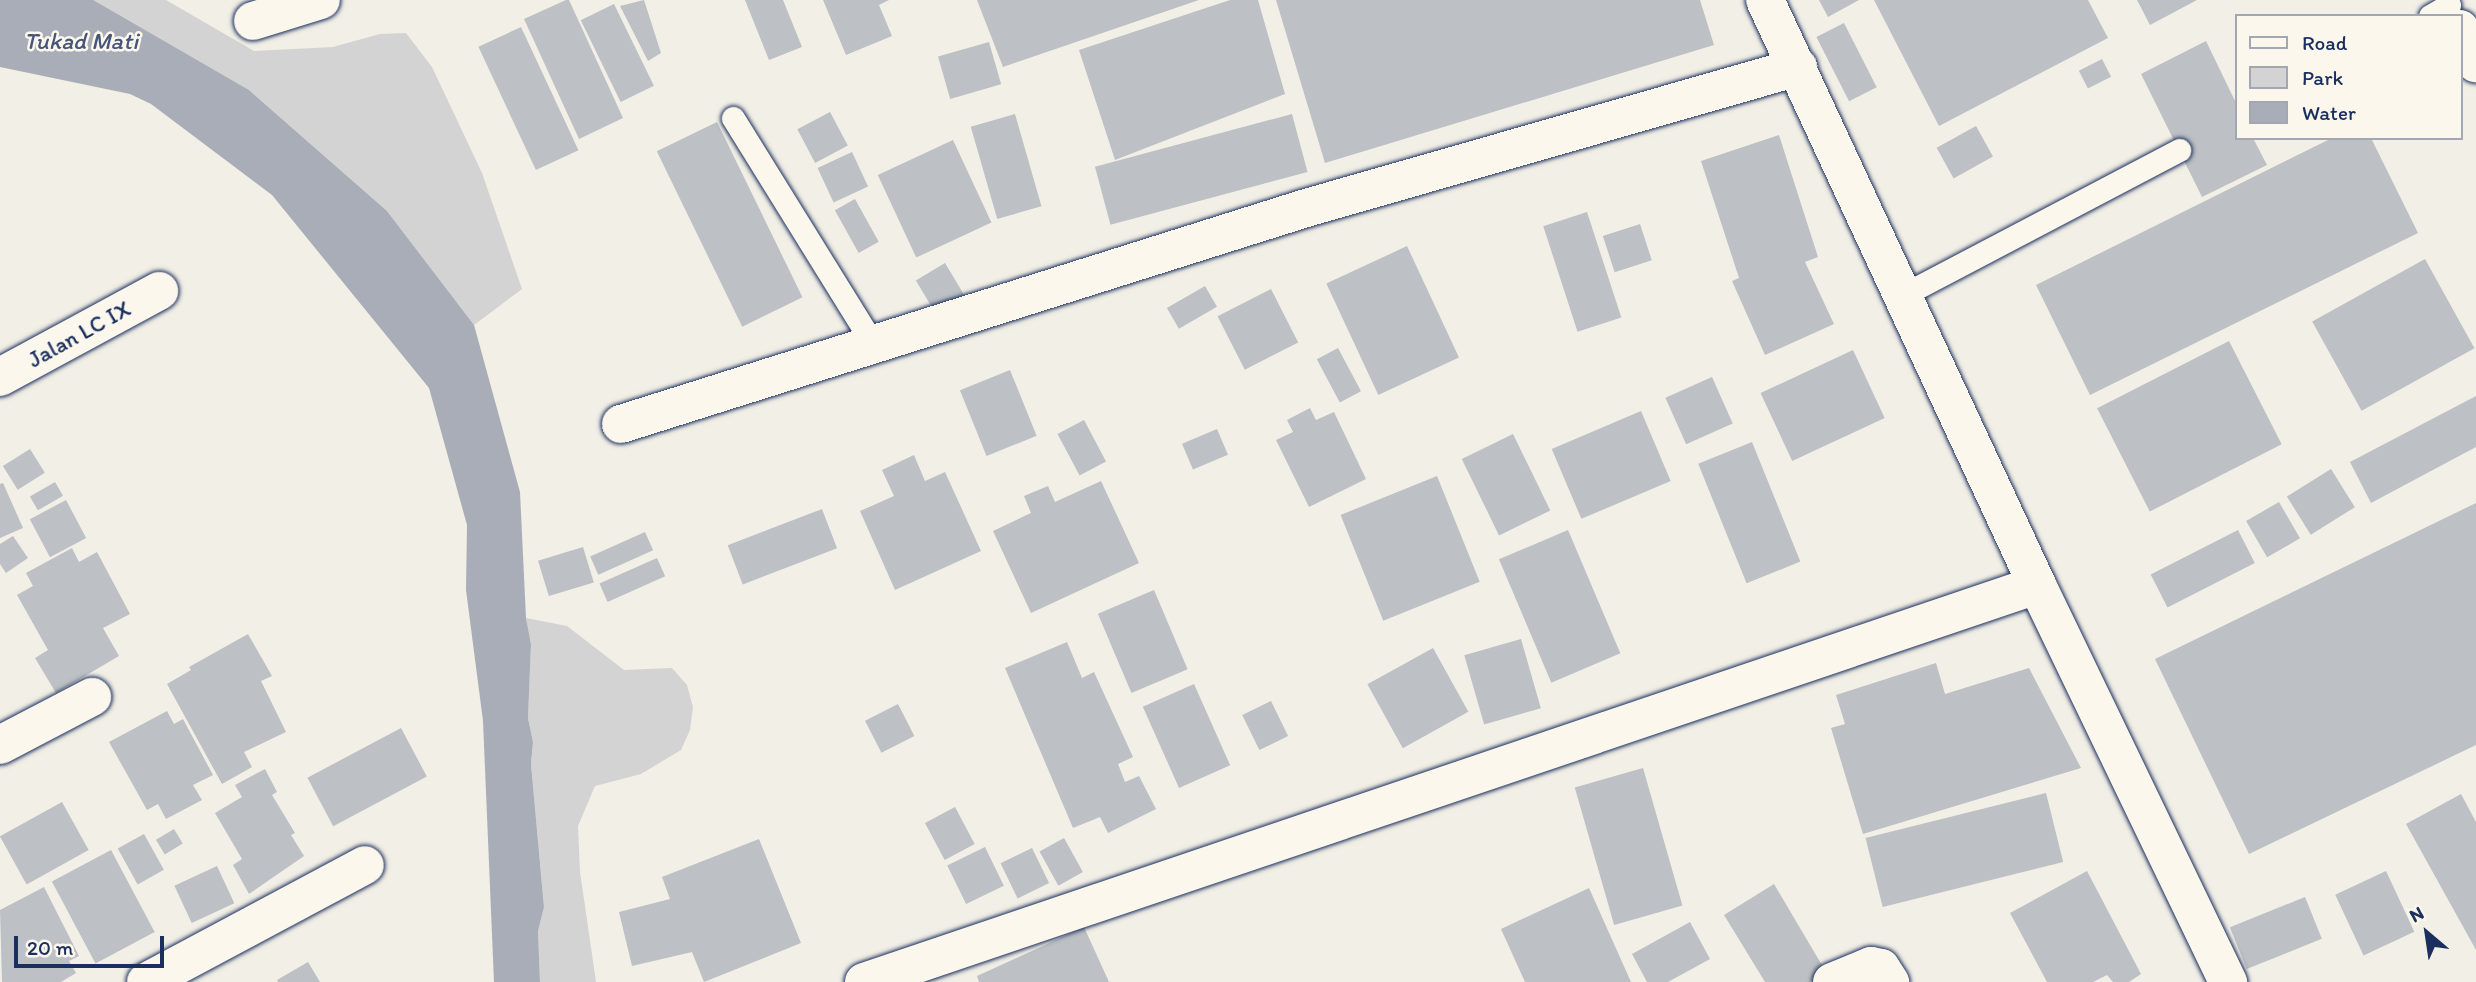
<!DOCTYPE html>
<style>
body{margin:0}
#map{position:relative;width:2476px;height:982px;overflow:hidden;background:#f2efe6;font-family:Itim,sans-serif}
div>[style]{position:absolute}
.green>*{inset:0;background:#d2d3d2}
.water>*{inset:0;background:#a9adb7}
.building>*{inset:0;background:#bdc0c4;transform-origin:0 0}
.roads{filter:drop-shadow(0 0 2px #1b2f5e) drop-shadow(0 0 2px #1b2f5e)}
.lane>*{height:23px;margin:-11.5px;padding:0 11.5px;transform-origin:11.5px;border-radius:11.5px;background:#fbf7ec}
.street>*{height:38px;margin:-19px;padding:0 19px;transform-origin:19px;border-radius:19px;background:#fbf7ec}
.highway>*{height:38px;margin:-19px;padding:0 19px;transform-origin:19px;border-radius:19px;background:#fbf7ec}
span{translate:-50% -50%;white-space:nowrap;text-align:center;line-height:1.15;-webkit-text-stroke:5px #fbf7ec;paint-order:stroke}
.street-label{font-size:23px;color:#1b2f5e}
.water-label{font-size:24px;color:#465579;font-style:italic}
.legend{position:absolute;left:2235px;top:14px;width:228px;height:126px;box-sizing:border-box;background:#fbf7ec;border:2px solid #a1a7b3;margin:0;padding:9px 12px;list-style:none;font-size:21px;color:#1b2f5e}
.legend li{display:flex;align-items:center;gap:14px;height:35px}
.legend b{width:35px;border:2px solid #a1a7b3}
.north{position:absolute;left:2392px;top:898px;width:70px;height:70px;-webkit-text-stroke:5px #fbf7ec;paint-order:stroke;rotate:331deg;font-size:19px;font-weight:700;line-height:28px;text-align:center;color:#1b2f5e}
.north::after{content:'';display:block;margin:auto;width:24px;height:32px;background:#1b2f5e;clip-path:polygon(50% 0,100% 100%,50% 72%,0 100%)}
.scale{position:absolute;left:14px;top:936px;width:150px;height:32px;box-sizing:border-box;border:4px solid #1b2f5e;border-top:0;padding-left:9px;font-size:21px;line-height:24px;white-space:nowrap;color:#1b2f5e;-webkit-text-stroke:5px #fbf7ec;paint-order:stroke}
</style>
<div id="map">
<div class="green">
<i style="clip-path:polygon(85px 0,166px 0,254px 51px,333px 47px,380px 34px,406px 33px,432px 67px,482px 173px,522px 289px,474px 325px,387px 211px,249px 90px,93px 1px)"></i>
<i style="clip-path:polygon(526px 618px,567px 626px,624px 670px,672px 668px,687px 685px,693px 707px,690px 730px,681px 750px,641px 774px,595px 786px,578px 826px,580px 872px,596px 982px,540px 982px,538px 931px,544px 906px,531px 764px,533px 742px,528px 718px,531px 644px)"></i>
</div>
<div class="water">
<i style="clip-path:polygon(0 0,93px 0,249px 90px,387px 211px,474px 325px,520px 492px,526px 618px,531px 644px,528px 718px,533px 742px,531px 764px,544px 907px,538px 931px,540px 982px,494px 982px,483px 721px,466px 590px,467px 525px,429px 388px,272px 195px,151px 104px,130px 94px,0 67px)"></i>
</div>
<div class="building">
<i style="clip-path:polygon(566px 0,569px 0,623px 118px,579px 139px,524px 19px)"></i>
<i style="clip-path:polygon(644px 0,661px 53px,648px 61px,620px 6px)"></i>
<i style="clip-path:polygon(745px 0,783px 0,802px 47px,769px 60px)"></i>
<i style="clip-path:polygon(823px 0,889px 0,879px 5px,892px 36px,846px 55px)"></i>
<i style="clip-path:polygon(977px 0,1199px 0,1003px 67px)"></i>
<i style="clip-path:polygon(1230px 0,1258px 0,1285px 94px,1115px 160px,1079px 50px)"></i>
<i style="clip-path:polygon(1276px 0,1700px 0,1714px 45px,1325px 163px)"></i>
<i style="clip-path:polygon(1819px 0,1859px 0,1828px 17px)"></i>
<i style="clip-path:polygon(1874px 0,2088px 0,2108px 38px,1939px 126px)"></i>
<i style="clip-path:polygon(2137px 0,2197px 0,2150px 25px)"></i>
<i style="left:614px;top:4px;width:91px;height:37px;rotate:64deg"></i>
<i style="left:1844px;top:23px;width:72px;height:31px;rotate:63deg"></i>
<i style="left:521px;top:27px;width:136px;height:47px;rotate:65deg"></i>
<i style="clip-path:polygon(2206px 41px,2236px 103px,2236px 138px,2253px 138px,2267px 165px,2202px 197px,2141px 74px)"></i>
<i style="left:989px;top:42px;width:44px;height:53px;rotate:74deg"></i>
<i style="left:2102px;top:59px;width:20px;height:26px;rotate:63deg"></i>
<i style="left:830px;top:112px;width:38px;height:37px;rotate:62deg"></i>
<i style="left:1015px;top:114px;width:96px;height:46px;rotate:74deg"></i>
<i style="left:1292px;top:114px;width:60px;height:204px;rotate:75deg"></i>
<i style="left:717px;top:122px;width:195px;height:67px;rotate:64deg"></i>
<i style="left:1976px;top:126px;width:35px;height:45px;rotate:61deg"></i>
<i style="clip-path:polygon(1779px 135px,1818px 257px,1805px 262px,1834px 324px,1765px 355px,1732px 281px,1739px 278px,1701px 161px)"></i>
<i style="clip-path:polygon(2332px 138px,2371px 138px,2418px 233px,2090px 395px,2036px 285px)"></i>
<i style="left:953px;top:140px;width:91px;height:83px;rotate:65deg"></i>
<i style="left:852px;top:152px;width:38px;height:38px;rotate:65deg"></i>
<i style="left:855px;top:199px;width:49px;height:23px;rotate:61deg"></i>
<i style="left:1587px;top:212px;width:111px;height:46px;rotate:72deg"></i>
<i style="left:1640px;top:224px;width:38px;height:39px;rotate:72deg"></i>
<i style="left:1407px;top:246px;width:123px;height:89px;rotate:65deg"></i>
<i style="left:2425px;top:259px;width:102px;height:129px;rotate:61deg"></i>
<i style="left:945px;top:263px;width:39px;height:34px;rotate:59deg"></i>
<i style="left:1205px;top:286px;width:24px;height:44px;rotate:60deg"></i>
<i style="left:1271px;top:289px;width:60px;height:60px;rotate:63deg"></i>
<i style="left:2229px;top:341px;width:116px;height:148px;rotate:63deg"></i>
<i style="left:1338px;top:348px;width:49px;height:24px;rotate:62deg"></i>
<i style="left:1853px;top:350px;width:75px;height:102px;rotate:65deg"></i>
<i style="left:1010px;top:370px;width:71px;height:54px;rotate:68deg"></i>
<i style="left:1712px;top:377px;width:51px;height:51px;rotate:66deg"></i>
<i style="clip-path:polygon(2476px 396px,2476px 447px,2371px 503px,2350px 462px)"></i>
<i style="clip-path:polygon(1310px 408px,1316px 420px,1334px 412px,1366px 479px,1309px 507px,1276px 440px,1293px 432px,1287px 420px)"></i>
<i style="left:1641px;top:411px;width:76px;height:97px;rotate:67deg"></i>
<i style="left:1084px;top:420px;width:47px;height:30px;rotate:62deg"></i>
<i style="left:1217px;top:429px;width:28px;height:38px;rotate:67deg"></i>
<i style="left:1513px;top:434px;width:85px;height:57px;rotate:64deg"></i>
<i style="left:1752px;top:442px;width:129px;height:58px;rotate:68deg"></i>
<i style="left:30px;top:449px;width:28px;height:32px;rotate:58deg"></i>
<i style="clip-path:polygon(914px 455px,925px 481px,945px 472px,981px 551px,895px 590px,860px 511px,894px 496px,882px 470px)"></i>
<i style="left:2331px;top:469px;width:45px;height:52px;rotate:58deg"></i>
<i style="left:1437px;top:476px;width:114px;height:104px;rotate:68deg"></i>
<i style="clip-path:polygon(1101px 481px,1139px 563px,1031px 613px,993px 531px,1031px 513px,1024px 496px,1048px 486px,1055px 502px)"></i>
<i style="left:55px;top:482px;width:16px;height:29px;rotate:60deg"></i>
<i style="clip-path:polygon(3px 483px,23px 528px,0 538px,0 484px)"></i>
<i style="left:66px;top:500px;width:43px;height:41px;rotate:62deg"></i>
<i style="left:2279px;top:502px;width:42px;height:38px;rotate:60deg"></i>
<i style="clip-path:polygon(2476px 503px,2476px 745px,2249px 854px,2155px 659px)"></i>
<i style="left:822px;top:509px;width:42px;height:101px;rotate:69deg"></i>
<i style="left:1568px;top:530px;width:134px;height:75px;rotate:67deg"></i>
<i style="left:2238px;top:530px;width:37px;height:98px;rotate:63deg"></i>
<i style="left:645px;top:532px;width:20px;height:60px;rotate:66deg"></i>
<i style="clip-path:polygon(13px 536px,28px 558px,6px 573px,0 564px,0 544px)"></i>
<i style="left:583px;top:547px;width:37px;height:47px;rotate:73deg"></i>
<i style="clip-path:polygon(72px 548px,79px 562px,97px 552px,130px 614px,103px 628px,119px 656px,56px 693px,35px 658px,48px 650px,17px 595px,33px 586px,26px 573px)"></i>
<i style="left:657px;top:558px;width:20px;height:63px;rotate:66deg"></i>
<i style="left:1154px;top:590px;width:86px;height:61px;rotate:67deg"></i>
<i style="clip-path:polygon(248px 634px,272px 676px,261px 681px,286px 732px,244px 752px,252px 767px,222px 784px,167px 684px,191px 670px,189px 667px)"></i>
<i style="left:1521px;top:639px;width:72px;height:59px;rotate:74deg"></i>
<i style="clip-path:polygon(1067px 642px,1082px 678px,1094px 672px,1133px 757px,1118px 764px,1125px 782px,1139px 776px,1156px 809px,1108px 833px,1100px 817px,1073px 828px,1005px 668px)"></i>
<i style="left:1433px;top:648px;width:73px;height:75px;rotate:61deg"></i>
<i style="clip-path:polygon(1936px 663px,1945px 694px,2029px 668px,2081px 768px,1863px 834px,1831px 728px,1845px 724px,1836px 695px)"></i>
<i style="left:1194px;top:684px;width:89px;height:56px;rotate:66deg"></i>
<i style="left:1271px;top:701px;width:39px;height:32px;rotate:64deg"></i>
<i style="left:898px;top:704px;width:36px;height:37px;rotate:63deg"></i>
<i style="clip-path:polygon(167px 711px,174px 724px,183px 719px,213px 775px,193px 785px,202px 800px,166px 819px,158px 804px,147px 810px,109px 742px)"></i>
<i style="left:401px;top:728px;width:55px;height:106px;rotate:62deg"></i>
<i style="left:1643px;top:768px;width:143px;height:71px;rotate:74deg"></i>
<i style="clip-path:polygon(265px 769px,277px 792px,272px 795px,295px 833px,291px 835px,304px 856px,249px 894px,233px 865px,242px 859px,215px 813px,242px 797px,235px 785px)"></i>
<i style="left:2046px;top:793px;width:71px;height:186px;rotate:76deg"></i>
<i style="clip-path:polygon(2461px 794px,2476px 822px,2476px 950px,2406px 824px)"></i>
<i style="left:62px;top:802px;width:55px;height:71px;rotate:61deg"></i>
<i style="left:955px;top:807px;width:42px;height:34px;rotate:62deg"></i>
<i style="left:174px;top:829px;width:17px;height:21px;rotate:59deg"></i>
<i style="left:144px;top:834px;width:41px;height:30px;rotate:61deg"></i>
<i style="left:1064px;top:838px;width:39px;height:28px;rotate:61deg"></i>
<i style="clip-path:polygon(759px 839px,801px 943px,704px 982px,692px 952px,632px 966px,619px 912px,670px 899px,662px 877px)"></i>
<i style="left:985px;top:847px;width:43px;height:42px;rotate:64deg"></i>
<i style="left:1032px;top:848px;width:39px;height:35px;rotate:64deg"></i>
<i style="left:111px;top:850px;width:93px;height:67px;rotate:62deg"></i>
<i style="left:217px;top:866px;width:41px;height:47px;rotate:65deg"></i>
<i style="clip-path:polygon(2087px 871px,2141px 974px,2129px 982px,2113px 982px,2107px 975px,2093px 982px,2047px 982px,2010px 913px)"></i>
<i style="left:2386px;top:871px;width:67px;height:56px;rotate:65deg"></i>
<i style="clip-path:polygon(1774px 884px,1826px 972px,1810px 982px,1765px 982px,1724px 915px)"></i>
<i style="clip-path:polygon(44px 887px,79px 956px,69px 961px,76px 973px,61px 982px,2px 982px,0 910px)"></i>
<i style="clip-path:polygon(1589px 888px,1631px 982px,1525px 982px,1501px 929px)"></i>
<i style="left:2305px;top:897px;width:45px;height:81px;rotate:68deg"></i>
<i style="clip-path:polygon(1690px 922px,1710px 959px,1668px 982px,1647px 982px,1632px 954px)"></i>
<i style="clip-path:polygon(1084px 927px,1109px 982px,979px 982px,977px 976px)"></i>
<i style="clip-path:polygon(308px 962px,320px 982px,278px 982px,277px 980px)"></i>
</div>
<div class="roads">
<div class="lane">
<i style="left:2430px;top:16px;width:22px;rotate:-30deg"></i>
<i style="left:733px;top:118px;width:267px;rotate:58.2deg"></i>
<i style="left:1903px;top:295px;width:312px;rotate:-27.7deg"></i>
</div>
<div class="street">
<i style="left:1765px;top:0;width:645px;rotate:65.06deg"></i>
<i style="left:2037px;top:585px;width:441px;rotate:64.3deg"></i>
<i style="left:253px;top:21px;width:71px;rotate:-17.2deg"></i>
<i style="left:0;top:377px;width:181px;rotate:-28.4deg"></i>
<i style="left:621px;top:424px;width:718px;rotate:-17.5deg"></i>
<i style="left:1306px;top:208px;width:512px;rotate:-15.99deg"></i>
<i style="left:0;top:745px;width:104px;rotate:-27.6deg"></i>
<i style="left:146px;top:982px;width:248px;rotate:-28.1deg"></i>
<i style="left:864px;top:982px;width:1238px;rotate:-18.7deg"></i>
<i style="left:1832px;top:982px;width:42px;rotate:-22.3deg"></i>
<i style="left:1871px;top:966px;width:10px;rotate:11deg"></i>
<i style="left:1881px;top:968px;width:17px;rotate:57deg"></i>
</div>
<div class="highway">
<i style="left:2460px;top:29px;width:38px;rotate:65deg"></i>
</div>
</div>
<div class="street-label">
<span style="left:79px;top:334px;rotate:-29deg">Jalan LC IX</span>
</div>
<div class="water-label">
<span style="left:81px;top:41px">Tukad Mati</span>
</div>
<ul class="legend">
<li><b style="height:9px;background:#fbf7ec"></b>Road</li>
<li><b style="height:19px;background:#d2d3d2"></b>Park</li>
<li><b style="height:19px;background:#a9adb7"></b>Water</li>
</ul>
<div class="north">N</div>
<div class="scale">20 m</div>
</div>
